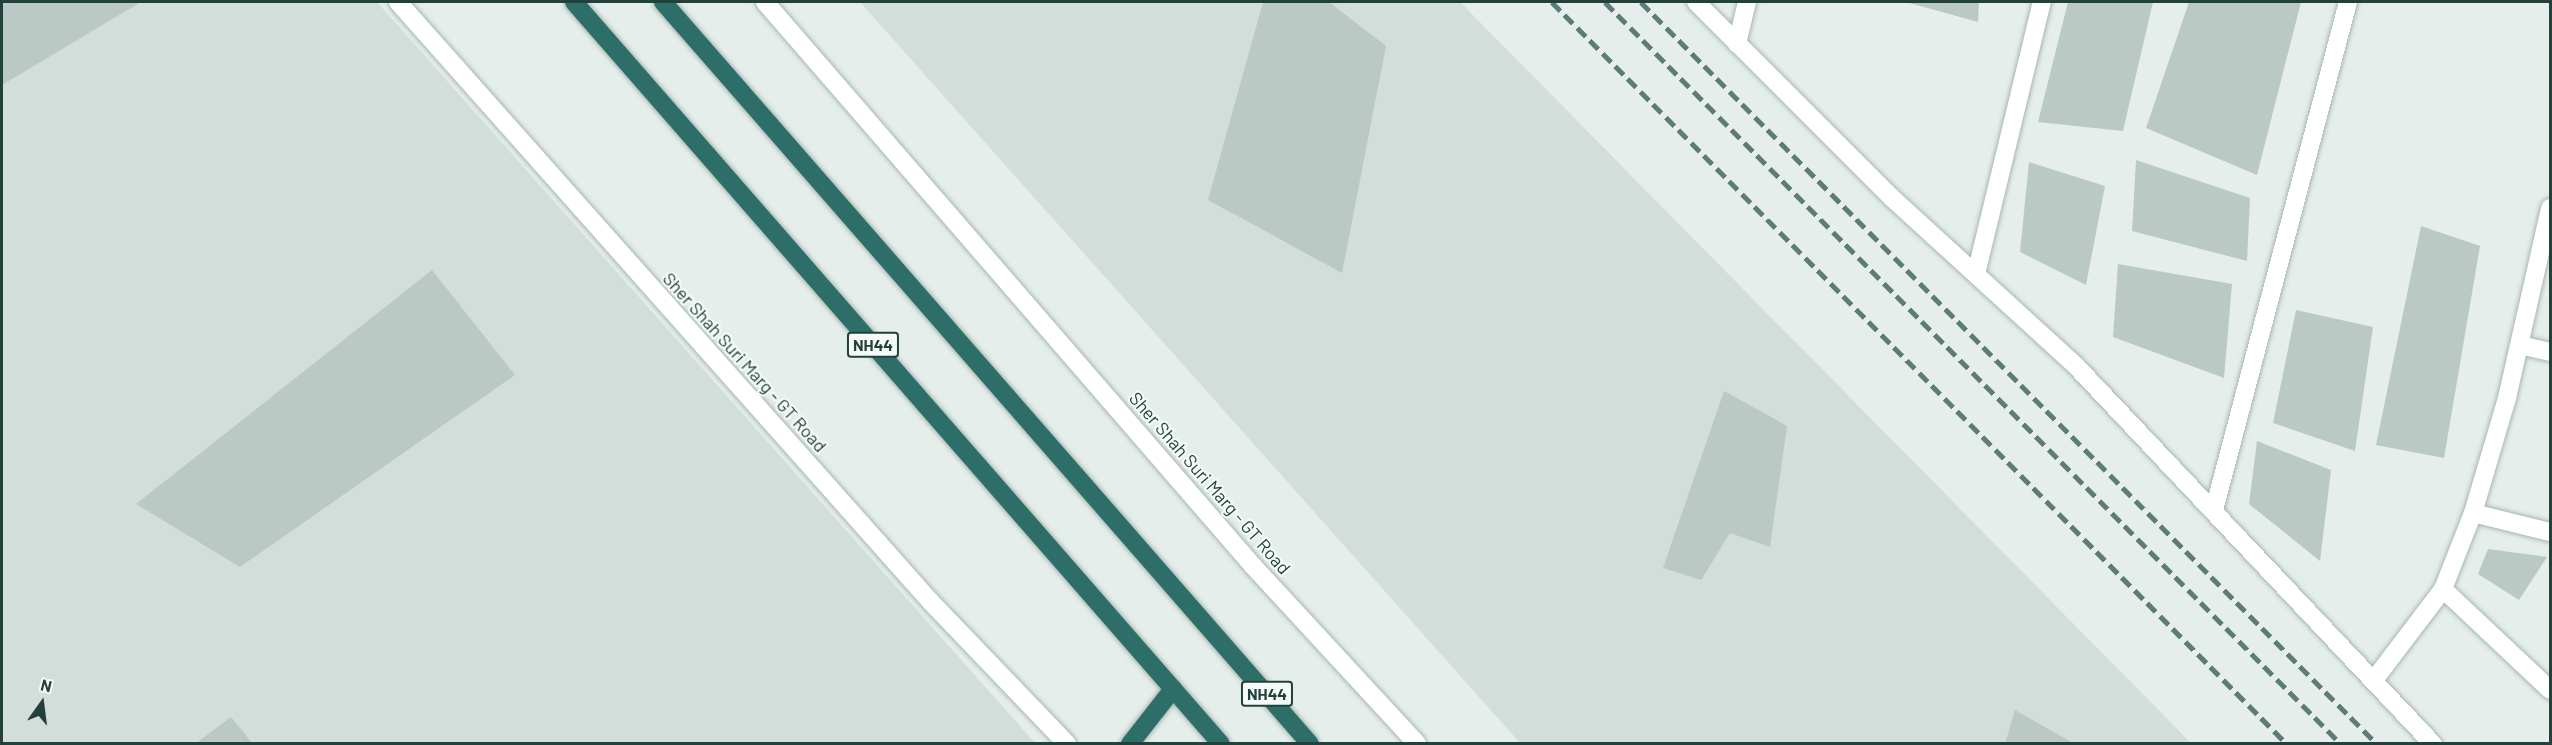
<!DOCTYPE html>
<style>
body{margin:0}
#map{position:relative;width:2552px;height:745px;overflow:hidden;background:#e5eeeb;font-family:Barlow,sans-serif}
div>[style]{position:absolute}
.built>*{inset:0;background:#d3deda}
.building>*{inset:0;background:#bac9c4}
.roads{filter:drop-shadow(0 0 2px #a7b7b3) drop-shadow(0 0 2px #a7b7b3)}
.street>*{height:18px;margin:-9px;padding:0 9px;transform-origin:9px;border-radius:9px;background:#fff}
.secondary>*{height:18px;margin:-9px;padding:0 9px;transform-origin:9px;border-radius:9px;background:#fff}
.highway>*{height:18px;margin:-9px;padding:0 9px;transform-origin:9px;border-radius:9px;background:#2d6f68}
.rail>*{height:4.5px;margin-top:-2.25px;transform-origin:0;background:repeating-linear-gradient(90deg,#5e7c77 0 12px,transparent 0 18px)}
span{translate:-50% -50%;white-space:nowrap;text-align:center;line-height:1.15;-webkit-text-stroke:4.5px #f5faf8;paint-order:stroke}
.shield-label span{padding:2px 4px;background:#f5faf8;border:2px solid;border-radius:4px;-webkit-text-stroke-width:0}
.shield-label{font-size:16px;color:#23413c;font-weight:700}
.street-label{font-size:18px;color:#23413c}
.frame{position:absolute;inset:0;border:3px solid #23413c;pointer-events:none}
.north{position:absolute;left:12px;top:673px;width:60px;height:60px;-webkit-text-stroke:4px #f5faf8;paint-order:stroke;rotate:14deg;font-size:16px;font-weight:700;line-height:24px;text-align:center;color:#23413c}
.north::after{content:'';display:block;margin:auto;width:21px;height:27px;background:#23413c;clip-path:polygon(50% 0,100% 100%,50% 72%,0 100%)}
</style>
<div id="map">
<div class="built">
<i style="clip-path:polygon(2px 2px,377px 2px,1035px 743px,2px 743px)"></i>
<i style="clip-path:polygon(860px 2px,1460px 2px,2191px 743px,1520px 743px)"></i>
</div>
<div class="building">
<i style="clip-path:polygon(2px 2px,141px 2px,2px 85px)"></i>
<i style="clip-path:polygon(1263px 2px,1329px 2px,1386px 46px,1342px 273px,1208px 200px)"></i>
<i style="clip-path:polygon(1906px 2px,1979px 2px,1978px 22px)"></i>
<i style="clip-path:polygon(2068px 2px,2153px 2px,2123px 131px,2038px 122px)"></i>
<i style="clip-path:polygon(2189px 2px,2301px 2px,2257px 175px,2146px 128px)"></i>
<i style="clip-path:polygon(2136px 160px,2250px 198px,2247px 261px,2132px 231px)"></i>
<i style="clip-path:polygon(2029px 162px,2105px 186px,2086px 285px,2020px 252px)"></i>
<i style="clip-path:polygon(2421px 226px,2480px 246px,2444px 458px,2376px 445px)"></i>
<i style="clip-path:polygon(2118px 264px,2232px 284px,2224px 378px,2113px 337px)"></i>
<i style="clip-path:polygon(432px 270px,515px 375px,240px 567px,136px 504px)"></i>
<i style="clip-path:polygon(2296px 310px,2373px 327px,2355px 451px,2273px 423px)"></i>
<i style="clip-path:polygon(1724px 391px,1787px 426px,1770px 547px,1730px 533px,1701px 580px,1663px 568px)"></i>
<i style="clip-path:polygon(2257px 441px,2331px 470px,2320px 561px,2249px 504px)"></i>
<i style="clip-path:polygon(2488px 549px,2547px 557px,2519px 600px,2478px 574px)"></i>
<i style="clip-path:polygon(2015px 710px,2075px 744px,2005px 744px)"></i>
<i style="clip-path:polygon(231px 717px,253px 744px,195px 744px)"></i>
</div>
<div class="roads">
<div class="street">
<i style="left:1696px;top:2px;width:277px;rotate:45deg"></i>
<i style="left:1892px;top:198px;width:249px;rotate:42.4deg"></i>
<i style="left:2076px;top:366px;width:520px;rotate:46.64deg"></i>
<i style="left:1737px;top:44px;width:43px;rotate:-76.6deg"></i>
<i style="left:1976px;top:274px;width:280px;rotate:-76.4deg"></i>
<i style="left:2520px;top:345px;width:31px;rotate:13deg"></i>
<i style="left:2214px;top:510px;width:525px;rotate:-75.22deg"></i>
<i style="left:2473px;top:513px;width:79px;rotate:13.9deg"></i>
<i style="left:2443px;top:589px;width:147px;rotate:43.3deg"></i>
<i style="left:2374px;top:680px;width:114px;rotate:-52.8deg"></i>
<i style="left:2443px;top:589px;width:82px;rotate:-68.5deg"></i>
<i style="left:2473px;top:513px;width:120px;rotate:-73.5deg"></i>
<i style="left:2507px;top:398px;width:195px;rotate:-77.2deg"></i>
</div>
<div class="secondary">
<i style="left:398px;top:2px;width:801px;rotate:48.39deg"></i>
<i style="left:930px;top:601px;width:198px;rotate:46.2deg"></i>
<i style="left:765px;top:2px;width:746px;rotate:49.13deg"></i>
<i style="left:1253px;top:566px;width:242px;rotate:47.3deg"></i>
</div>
<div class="highway">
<i style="left:574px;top:2px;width:984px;rotate:48.91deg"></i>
<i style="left:663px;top:2px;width:984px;rotate:48.91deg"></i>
<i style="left:1130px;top:744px;width:70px;rotate:-52deg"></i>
</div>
</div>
<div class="rail">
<i style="left:1552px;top:2px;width:1044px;rotate:45.27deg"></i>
<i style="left:1605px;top:2px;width:1045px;rotate:45.23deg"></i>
<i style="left:1641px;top:2px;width:1045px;rotate:45.23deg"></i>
</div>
<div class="shield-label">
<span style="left:873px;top:345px">NH44</span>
<span style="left:1267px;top:694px">NH44</span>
</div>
<div class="street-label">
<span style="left:745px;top:362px;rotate:48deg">Sher Shah Suri Marg - GT Road</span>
<span style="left:1210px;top:483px;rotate:49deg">Sher Shah Suri Marg - GT Road</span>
</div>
<div class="frame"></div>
<div class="north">N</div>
</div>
